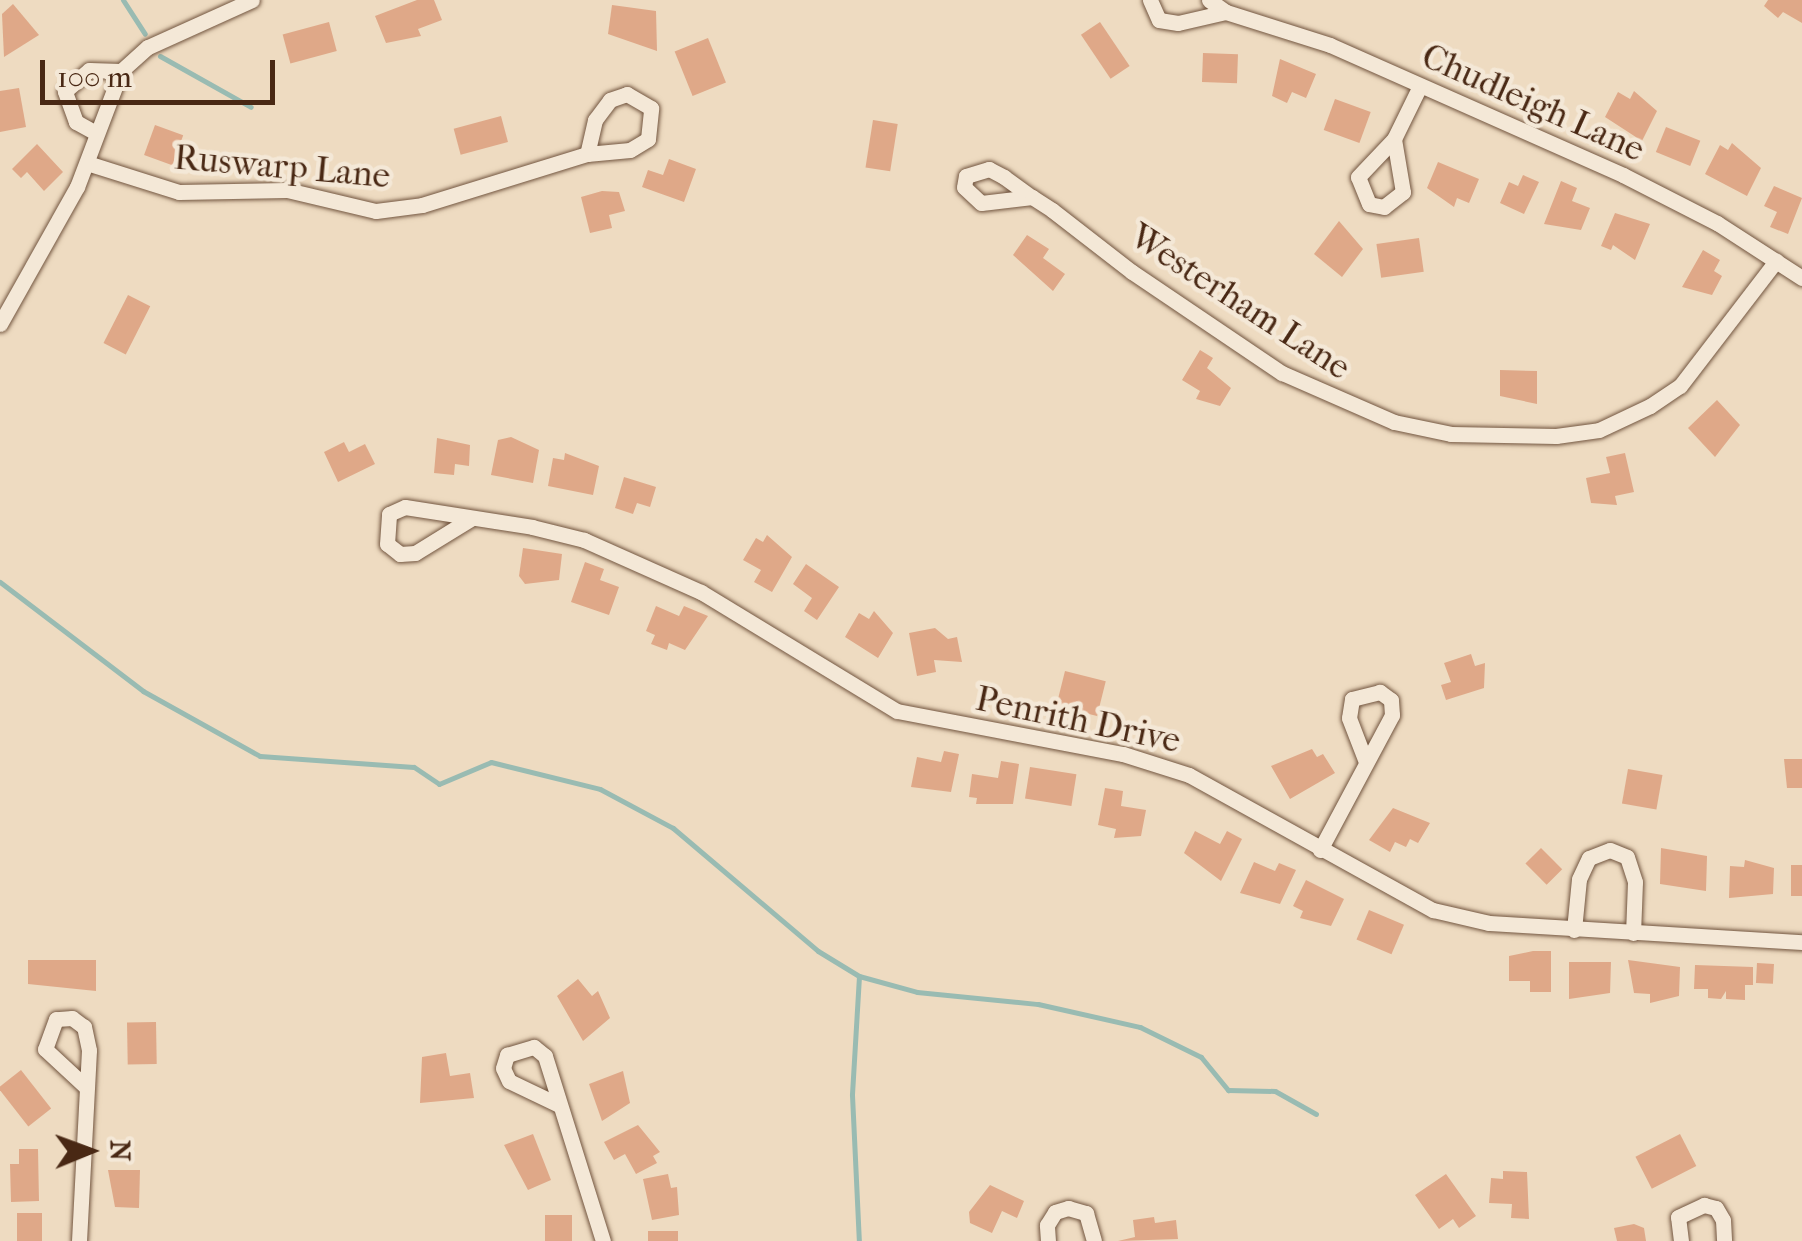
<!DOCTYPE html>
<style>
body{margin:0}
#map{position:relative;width:1802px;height:1241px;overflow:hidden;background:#eedbc1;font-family:"IM FELL French Canon",serif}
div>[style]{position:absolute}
.stream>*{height:5px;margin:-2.5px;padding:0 2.5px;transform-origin:2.5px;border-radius:2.5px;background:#99bbb2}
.building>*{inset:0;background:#dfa888;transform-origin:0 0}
.roads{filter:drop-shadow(0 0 2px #72553f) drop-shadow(0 0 2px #72553f)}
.street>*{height:15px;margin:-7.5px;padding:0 7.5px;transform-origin:7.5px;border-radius:7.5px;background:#f4e8d7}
span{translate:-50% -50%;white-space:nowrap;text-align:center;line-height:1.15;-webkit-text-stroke:9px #f4e8d7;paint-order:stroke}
.street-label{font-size:35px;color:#492814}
.north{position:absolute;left:40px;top:1101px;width:100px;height:100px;-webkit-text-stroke:8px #f4e8d7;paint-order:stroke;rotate:89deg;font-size:28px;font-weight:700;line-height:40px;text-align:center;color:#492814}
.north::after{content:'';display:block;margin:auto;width:35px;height:45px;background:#492814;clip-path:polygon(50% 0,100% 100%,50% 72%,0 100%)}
.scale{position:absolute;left:40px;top:60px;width:235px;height:45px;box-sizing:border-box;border:5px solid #492814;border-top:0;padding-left:12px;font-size:30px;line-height:35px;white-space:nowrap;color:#492814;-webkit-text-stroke:8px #f4e8d7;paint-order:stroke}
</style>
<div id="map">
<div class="stream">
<i style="left:123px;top:0;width:40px;rotate:57.1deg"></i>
<i style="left:160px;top:56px;width:104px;rotate:29.3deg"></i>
<i style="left:0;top:582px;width:180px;rotate:37.3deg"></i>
<i style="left:143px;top:691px;width:134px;rotate:29.1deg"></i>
<i style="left:260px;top:756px;width:154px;rotate:4.1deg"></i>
<i style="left:414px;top:767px;width:30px;rotate:34deg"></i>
<i style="left:439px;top:784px;width:56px;rotate:-22.9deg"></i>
<i style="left:491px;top:762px;width:112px;rotate:13.9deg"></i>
<i style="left:600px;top:789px;width:83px;rotate:28.1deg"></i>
<i style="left:673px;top:828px;width:190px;rotate:40.3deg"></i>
<i style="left:818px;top:951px;width:48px;rotate:31.4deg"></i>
<i style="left:859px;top:976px;width:60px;rotate:15.4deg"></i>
<i style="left:917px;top:992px;width:122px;rotate:5.7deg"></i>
<i style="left:1038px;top:1004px;width:105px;rotate:12.7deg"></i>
<i style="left:1140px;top:1027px;width:68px;rotate:26.2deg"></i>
<i style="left:1201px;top:1057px;width:43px;rotate:50.7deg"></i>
<i style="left:1228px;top:1090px;width:47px;rotate:1.2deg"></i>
<i style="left:1275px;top:1091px;width:47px;rotate:29.3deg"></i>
<i style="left:859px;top:976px;width:119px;rotate:93.4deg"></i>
<i style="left:852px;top:1095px;width:146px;rotate:87.3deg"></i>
</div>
<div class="building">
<i style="clip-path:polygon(417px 0,434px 0,442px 20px,418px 29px,421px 36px,386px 43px,375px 16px)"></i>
<i style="clip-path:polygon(1768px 0,1802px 0,1802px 23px,1783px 12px,1778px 18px,1764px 6px)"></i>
<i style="clip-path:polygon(13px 4px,39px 35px,4px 57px,2px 14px)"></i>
<i style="clip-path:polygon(612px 5px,656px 11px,657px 51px,608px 34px)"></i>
<i style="left:329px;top:22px;width:30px;height:48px;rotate:75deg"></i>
<i style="left:1100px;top:22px;width:53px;height:23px;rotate:56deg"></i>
<i style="left:708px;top:38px;width:48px;height:36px;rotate:68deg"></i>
<i style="left:1203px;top:53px;width:35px;height:29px;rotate:2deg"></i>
<i style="clip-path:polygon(1280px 59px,1316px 74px,1306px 98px,1292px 92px,1287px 103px,1272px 96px)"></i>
<i style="clip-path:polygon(19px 88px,26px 127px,0 132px,0 91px)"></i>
<i style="clip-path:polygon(1634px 91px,1657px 111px,1642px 141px,1605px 117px,1618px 92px,1630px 99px)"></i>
<i style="left:1335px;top:99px;width:38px;height:33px;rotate:20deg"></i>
<i style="left:501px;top:116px;width:27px;height:49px;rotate:75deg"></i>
<i style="left:873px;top:120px;width:25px;height:48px;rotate:9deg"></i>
<i style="left:155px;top:125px;width:30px;height:32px;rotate:20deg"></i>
<i style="left:1666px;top:127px;width:37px;height:27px;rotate:22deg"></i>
<i style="clip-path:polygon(1732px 143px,1761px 168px,1747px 196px,1705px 174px,1720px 145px,1728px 150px)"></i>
<i style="clip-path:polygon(37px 144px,63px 172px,44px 191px,27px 172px,21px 178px,12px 169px)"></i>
<i style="clip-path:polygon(669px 159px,696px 169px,684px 202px,642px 187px,648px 170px,663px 175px)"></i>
<i style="clip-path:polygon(1438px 162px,1479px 179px,1469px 203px,1457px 198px,1454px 207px,1427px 188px)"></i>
<i style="clip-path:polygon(1523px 175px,1539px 182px,1524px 214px,1500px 203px,1509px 182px,1518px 186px)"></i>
<i style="clip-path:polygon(1561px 181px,1577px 188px,1572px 201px,1590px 208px,1581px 230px,1544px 224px)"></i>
<i style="clip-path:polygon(1774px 186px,1802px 198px,1788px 234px,1770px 227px,1777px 212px,1764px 206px)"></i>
<i style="clip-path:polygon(602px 191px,619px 192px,625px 211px,609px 215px,612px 228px,590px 233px,581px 197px)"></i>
<i style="clip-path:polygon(1615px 213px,1650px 224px,1635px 260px,1613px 245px,1611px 250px,1601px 246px)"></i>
<i style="clip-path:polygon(1339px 221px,1363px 249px,1342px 277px,1314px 254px)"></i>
<i style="clip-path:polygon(1027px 235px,1049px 249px,1043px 258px,1065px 274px,1053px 291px,1013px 255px)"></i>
<i style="left:1419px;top:238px;width:34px;height:43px;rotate:82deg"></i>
<i style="clip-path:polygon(1703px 250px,1720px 260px,1714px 271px,1722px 276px,1712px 295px,1682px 287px)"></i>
<i style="left:128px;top:295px;width:25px;height:54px;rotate:27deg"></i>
<i style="clip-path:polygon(1200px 350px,1213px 358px,1207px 368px,1231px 388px,1220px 406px,1196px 399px,1200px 391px,1182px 380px)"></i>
<i style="clip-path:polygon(1500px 370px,1537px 371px,1537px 404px,1500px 396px)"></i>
<i style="clip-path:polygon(1717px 400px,1740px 425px,1715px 457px,1688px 428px)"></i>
<i style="clip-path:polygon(511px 437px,539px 450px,533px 483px,491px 475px,498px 440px)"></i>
<i style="clip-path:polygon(437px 438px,470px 445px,469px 466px,455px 464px,454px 475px,434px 473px)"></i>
<i style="clip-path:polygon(344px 442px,349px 452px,365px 444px,375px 464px,338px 482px,324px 452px)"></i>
<i style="clip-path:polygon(565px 453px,599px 466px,593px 495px,548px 486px,553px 458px,564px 460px)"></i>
<i style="clip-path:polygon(1625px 453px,1634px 492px,1615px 496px,1617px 505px,1591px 503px,1586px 478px,1610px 473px,1606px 457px)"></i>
<i style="clip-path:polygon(624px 477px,656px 487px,650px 507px,637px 503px,633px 514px,615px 508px)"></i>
<i style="clip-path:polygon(767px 535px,792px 557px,772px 592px,754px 582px,761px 570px,743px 560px,756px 538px,763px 542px)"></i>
<i style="clip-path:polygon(523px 548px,562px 554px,559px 580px,525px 584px,519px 576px)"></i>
<i style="clip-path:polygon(585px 562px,604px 569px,600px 580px,619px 587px,609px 615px,571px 602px)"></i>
<i style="clip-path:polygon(806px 564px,839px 587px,817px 620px,804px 611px,812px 598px,793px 584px)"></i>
<i style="clip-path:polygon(656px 606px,679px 616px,684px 606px,708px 616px,685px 650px,669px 643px,667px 650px,651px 644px,655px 635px,646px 631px)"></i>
<i style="clip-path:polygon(874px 611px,893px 633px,878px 658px,845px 637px,859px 613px,869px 619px)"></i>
<i style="clip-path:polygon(935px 628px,948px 639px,957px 637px,962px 662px,934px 660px,936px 672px,917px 676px,909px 633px)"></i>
<i style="clip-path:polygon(1471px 654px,1475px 666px,1485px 663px,1484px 688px,1446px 700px,1441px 685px,1451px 682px,1444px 663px)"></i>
<i style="left:1065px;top:671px;width:42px;height:36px;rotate:14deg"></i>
<i style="clip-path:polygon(1312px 749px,1317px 757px,1323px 754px,1335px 773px,1290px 799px,1271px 766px)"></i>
<i style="clip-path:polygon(944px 751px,959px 754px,951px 792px,911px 787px,917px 757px,941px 762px)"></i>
<i style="clip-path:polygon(1784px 759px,1802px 759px,1802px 788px,1787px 788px)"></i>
<i style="clip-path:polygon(1001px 761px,1019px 764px,1013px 804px,976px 804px,977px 798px,969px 797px,972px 774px,998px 778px)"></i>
<i style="left:1030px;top:767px;width:47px;height:32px;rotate:9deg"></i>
<i style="left:1628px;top:769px;width:35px;height:35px;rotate:10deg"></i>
<i style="clip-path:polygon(1105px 788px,1123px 791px,1121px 806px,1146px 810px,1141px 836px,1114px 838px,1116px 829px,1098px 825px)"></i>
<i style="clip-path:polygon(1393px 808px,1430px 823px,1418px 843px,1410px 839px,1406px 847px,1395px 842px,1390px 852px,1369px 840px)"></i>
<i style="clip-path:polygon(1195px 831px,1220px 844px,1227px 831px,1242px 839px,1221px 881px,1184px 853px)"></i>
<i style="left:1541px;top:848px;width:30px;height:22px;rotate:45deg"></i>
<i style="clip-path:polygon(1661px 848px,1707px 856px,1706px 891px,1660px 884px)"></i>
<i style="clip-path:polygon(1745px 860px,1774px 868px,1773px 894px,1729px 898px,1730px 866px,1744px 867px)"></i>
<i style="clip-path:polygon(1254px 862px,1275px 871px,1279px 863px,1296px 870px,1280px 904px,1240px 893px)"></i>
<i style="left:1791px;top:865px;width:11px;height:31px"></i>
<i style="clip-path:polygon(1306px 880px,1344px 899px,1331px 926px,1300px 918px,1303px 911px,1293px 906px)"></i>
<i style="left:1369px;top:910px;width:38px;height:32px;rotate:23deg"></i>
<i style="clip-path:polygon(1533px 951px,1551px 951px,1551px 992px,1530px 992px,1530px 981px,1509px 981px,1509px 956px)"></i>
<i style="clip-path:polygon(28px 960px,96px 960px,96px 991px,28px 984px)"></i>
<i style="clip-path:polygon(1628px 960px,1680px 967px,1679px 996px,1650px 1003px,1650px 994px,1634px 993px)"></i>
<i style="clip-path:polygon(1569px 962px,1611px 962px,1610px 993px,1569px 999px)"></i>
<i style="left:1757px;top:963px;width:17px;height:20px;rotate:3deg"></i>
<i style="clip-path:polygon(1695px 965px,1753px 967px,1753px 985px,1745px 985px,1745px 1000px,1726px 999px,1726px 991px,1721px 999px,1708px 998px,1708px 989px,1694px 989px)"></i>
<i style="clip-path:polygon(578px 979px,592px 996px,598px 991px,610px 1018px,583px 1041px,557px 996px)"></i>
<i style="left:156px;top:1022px;width:42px;height:29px;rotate:89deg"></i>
<i style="clip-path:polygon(446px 1053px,450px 1076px,470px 1073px,474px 1098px,420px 1103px,422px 1057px)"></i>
<i style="left:21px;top:1070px;width:49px;height:29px;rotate:52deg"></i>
<i style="clip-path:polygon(623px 1071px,630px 1103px,602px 1121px,589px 1084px)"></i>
<i style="clip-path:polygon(638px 1125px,660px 1152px,653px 1156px,657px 1163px,636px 1174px,625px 1154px,614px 1160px,604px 1142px)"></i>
<i style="clip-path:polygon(533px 1134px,551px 1180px,528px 1190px,504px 1145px)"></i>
<i style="left:1680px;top:1134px;width:36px;height:50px;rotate:63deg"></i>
<i style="clip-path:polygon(19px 1149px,38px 1149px,39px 1201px,11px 1202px,10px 1164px,19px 1164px)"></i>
<i style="clip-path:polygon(108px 1170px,140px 1170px,139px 1208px,115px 1207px)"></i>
<i style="clip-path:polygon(1503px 1171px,1527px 1172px,1529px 1219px,1511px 1218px,1512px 1204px,1489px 1203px,1491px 1178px,1503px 1179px)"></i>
<i style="clip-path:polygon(668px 1174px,671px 1188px,677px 1187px,679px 1215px,652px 1220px,643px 1179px)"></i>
<i style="clip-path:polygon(1446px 1174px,1476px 1216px,1459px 1228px,1453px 1219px,1439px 1229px,1415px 1195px)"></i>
<i style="clip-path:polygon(990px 1185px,1024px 1201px,1017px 1218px,1002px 1211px,992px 1233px,970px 1223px,969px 1212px)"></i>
<i style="left:17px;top:1213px;width:25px;height:28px"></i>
<i style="left:545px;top:1215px;width:27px;height:26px"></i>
<i style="clip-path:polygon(1154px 1217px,1155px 1223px,1176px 1220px,1178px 1239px,1118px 1241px,1135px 1237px,1133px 1220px)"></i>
<i style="clip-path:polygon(1634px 1224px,1644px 1228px,1646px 1241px,1617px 1241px,1614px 1228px)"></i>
<i style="left:648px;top:1231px;width:30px;height:10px"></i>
</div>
<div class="roads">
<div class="street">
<i style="left:1150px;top:0;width:22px;rotate:66deg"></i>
<i style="left:1159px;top:20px;width:19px;rotate:9deg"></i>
<i style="left:1178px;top:23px;width:49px;rotate:-12.9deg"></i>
<i style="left:1209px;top:0;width:21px;rotate:35deg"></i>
<i style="left:1226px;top:12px;width:109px;rotate:17.6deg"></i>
<i style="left:1330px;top:45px;width:321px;rotate:23.9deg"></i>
<i style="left:1623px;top:175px;width:106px;rotate:27.1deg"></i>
<i style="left:1717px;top:223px;width:101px;rotate:32.9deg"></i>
<i style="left:96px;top:133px;width:23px;rotate:-151deg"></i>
<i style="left:76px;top:122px;width:33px;rotate:-110deg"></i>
<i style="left:65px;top:91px;width:32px;rotate:-41deg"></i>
<i style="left:89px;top:70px;width:32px;rotate:2deg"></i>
<i style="left:1394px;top:139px;width:54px;rotate:80.4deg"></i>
<i style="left:1403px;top:192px;width:24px;rotate:142deg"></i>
<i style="left:1384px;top:207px;width:15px;rotate:-169deg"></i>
<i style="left:1369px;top:204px;width:29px;rotate:-112deg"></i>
<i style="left:1358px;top:177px;width:52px;rotate:-46.5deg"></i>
<i style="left:1394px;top:139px;width:59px;rotate:-63.9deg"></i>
<i style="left:87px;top:163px;width:96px;rotate:17.5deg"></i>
<i style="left:179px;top:192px;width:108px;rotate:-1.1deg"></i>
<i style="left:287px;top:190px;width:91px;rotate:13.3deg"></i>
<i style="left:376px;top:211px;width:46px;rotate:-7.4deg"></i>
<i style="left:422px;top:205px;width:173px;rotate:-17.2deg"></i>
<i style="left:587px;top:154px;width:43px;rotate:-5.3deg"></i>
<i style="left:630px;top:150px;width:21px;rotate:-31deg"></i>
<i style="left:648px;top:139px;width:31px;rotate:-84deg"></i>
<i style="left:651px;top:108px;width:28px;rotate:-150deg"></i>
<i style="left:627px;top:94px;width:18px;rotate:161deg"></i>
<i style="left:610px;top:100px;width:25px;rotate:127deg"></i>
<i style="left:595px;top:120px;width:35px;rotate:103deg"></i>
<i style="left:1032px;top:197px;width:51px;rotate:173.3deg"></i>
<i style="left:981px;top:203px;width:23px;rotate:-137deg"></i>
<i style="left:964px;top:187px;width:11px;rotate:-80deg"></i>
<i style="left:966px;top:176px;width:24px;rotate:-17deg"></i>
<i style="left:989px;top:169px;width:17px;rotate:28deg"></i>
<i style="left:1004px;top:177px;width:34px;rotate:36deg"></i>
<i style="left:1032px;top:197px;width:24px;rotate:33deg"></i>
<i style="left:1052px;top:210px;width:101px;rotate:37.8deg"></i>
<i style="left:1132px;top:272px;width:181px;rotate:34deg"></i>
<i style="left:1282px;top:373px;width:122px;rotate:23.6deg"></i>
<i style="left:1394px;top:422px;width:58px;rotate:11.9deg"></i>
<i style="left:1451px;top:434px;width:105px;rotate:1.1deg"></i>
<i style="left:1556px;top:436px;width:43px;rotate:-7.9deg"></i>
<i style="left:1599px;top:430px;width:56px;rotate:-25.2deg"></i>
<i style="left:1650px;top:406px;width:36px;rotate:-34deg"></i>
<i style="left:1680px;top:386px;width:158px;rotate:-52.5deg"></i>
<i style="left:0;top:324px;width:157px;rotate:-60.7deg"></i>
<i style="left:77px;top:187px;width:124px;rotate:-69.2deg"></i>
<i style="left:121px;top:71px;width:36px;rotate:-42deg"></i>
<i style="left:148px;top:47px;width:114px;rotate:-24.3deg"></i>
<i style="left:472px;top:518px;width:67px;rotate:148.4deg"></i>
<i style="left:415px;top:553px;width:15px;rotate:176deg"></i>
<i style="left:400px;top:554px;width:16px;rotate:-142deg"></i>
<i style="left:387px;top:544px;width:30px;rotate:-86deg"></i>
<i style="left:389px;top:514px;width:17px;rotate:-24deg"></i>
<i style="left:405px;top:507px;width:129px;rotate:8.9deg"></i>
<i style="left:532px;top:527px;width:54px;rotate:14deg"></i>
<i style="left:584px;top:540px;width:128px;rotate:24deg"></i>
<i style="left:701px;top:592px;width:229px;rotate:31.3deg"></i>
<i style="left:897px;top:711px;width:230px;rotate:10.8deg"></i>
<i style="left:1123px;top:754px;width:69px;rotate:17.7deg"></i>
<i style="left:1189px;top:775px;width:279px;rotate:29deg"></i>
<i style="left:1433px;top:910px;width:57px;rotate:13.1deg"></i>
<i style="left:1489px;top:923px;width:314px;rotate:3.5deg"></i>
<i style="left:1320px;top:850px;width:153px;rotate:-61.9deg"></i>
<i style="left:1392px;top:715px;width:15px;rotate:-94deg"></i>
<i style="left:1391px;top:700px;width:14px;rotate:-144deg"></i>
<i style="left:1380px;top:692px;width:29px;rotate:166deg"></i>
<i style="left:1352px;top:699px;width:19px;rotate:99deg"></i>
<i style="left:1349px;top:718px;width:47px;rotate:68.9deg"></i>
<i style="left:1574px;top:930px;width:51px;rotate:-84.4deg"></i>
<i style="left:1579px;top:879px;width:23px;rotate:-65deg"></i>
<i style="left:1589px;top:858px;width:22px;rotate:-21deg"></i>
<i style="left:1610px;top:850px;width:18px;rotate:22deg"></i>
<i style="left:1627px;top:857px;width:26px;rotate:72deg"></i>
<i style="left:1635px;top:882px;width:51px;rotate:92.2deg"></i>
<i style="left:559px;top:1105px;width:55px;rotate:-154.4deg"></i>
<i style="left:509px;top:1081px;width:14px;rotate:-115deg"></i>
<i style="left:503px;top:1068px;width:14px;rotate:-73deg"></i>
<i style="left:507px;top:1055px;width:28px;rotate:-17deg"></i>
<i style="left:534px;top:1047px;width:14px;rotate:39deg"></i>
<i style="left:545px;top:1056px;width:194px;rotate:72.6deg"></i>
<i style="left:79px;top:1241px;width:191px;rotate:-87deg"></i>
<i style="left:89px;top:1050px;width:24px;rotate:-102deg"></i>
<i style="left:84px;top:1027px;width:15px;rotate:-143deg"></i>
<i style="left:72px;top:1018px;width:16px;rotate:176deg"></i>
<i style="left:56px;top:1019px;width:32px;rotate:110deg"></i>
<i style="left:45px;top:1049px;width:54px;rotate:42.8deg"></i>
<i style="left:1048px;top:1241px;width:16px;rotate:-94deg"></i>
<i style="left:1047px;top:1225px;width:15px;rotate:-58deg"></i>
<i style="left:1055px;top:1212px;width:14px;rotate:-17deg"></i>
<i style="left:1068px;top:1208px;width:19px;rotate:16deg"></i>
<i style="left:1086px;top:1213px;width:29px;rotate:74deg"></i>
<i style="left:1681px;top:1241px;width:24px;rotate:-97deg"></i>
<i style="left:1678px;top:1217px;width:29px;rotate:-25deg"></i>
<i style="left:1704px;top:1205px;width:12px;rotate:14deg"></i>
<i style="left:1716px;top:1208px;width:14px;rotate:60deg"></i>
<i style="left:1723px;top:1220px;width:21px;rotate:87deg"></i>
</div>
</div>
<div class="street-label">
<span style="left:1533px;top:103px;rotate:24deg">Chudleigh Lane</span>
<span style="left:282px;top:167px;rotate:5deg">Ruswarp Lane</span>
<span style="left:1240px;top:302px;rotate:33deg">Westerham Lane</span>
<span style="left:1078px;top:720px;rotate:12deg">Penrith Drive</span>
</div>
<div class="north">N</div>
<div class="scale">100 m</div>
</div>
